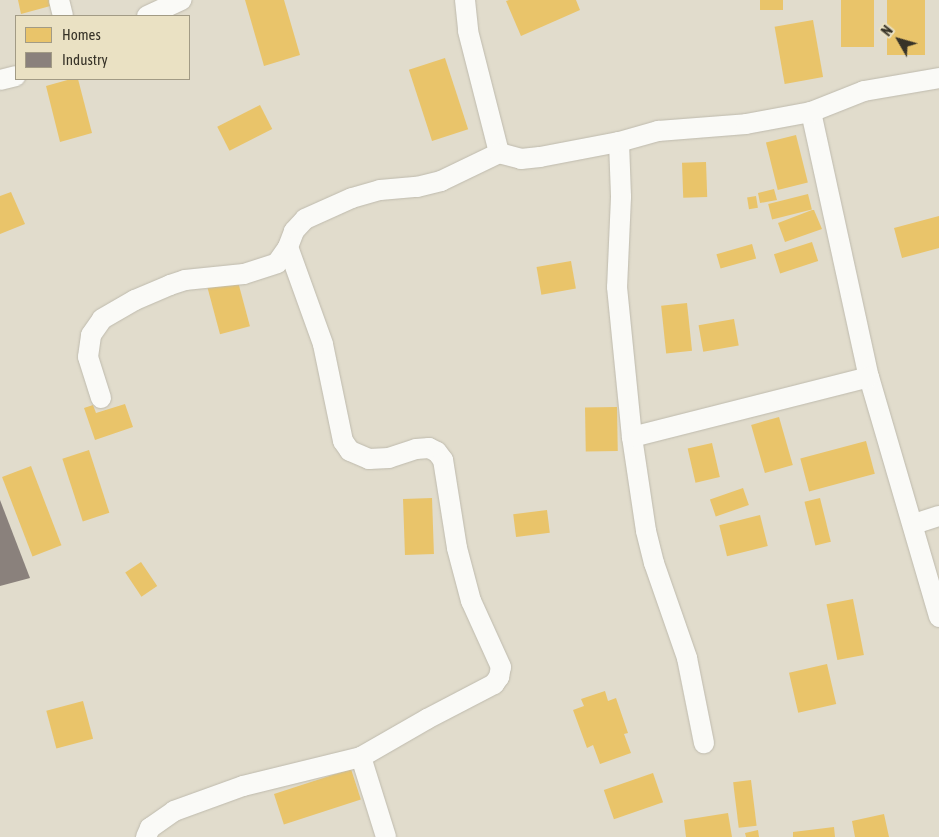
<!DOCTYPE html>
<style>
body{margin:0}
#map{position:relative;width:939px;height:837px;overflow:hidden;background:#e1dccc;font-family:"Asap Condensed",sans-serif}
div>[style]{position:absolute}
.homes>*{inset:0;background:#e9c46a;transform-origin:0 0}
.industry>*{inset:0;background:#8a817c}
.roads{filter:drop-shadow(0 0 1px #bebaad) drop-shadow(0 0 1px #bebaad)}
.minor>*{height:20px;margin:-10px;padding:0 10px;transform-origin:10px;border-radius:10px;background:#fafaf7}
span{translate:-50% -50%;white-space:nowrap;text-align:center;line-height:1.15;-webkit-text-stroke:5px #eae1c3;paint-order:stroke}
.legend{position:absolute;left:15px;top:15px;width:175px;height:65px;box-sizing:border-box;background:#eae1c3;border:1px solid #a29b85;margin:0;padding:6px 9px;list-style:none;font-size:15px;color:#373328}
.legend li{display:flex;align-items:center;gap:10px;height:25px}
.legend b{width:25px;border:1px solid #a29b85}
.north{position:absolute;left:874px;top:15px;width:50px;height:50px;-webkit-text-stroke:4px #eae1c3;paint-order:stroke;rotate:308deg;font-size:14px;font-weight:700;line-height:20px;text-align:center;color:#373328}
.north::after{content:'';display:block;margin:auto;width:18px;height:22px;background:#373328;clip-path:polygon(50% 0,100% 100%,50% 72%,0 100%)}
</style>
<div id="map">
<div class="homes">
<i style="clip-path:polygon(18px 0,53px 0,54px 5px,21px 14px)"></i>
<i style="clip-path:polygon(245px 0,284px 0,300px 55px,264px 66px)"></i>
<i style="clip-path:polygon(509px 0,576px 0,580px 10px,521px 36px,506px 1px)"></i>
<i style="left:760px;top:0;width:23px;height:10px"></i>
<i style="left:841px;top:0;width:33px;height:47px"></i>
<i style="left:887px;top:0;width:38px;height:55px"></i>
<i style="left:813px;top:20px;width:58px;height:39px;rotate:80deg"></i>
<i style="left:445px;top:58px;width:75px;height:38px;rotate:72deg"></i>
<i style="clip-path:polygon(71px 79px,78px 79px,92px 133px,60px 142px,46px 86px)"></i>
<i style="left:260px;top:105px;width:27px;height:48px;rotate:63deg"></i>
<i style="left:796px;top:135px;width:49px;height:31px;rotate:76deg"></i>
<i style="left:706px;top:162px;width:35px;height:24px;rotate:88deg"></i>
<i style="clip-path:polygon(774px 189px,777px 200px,760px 203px,758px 193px)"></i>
<i style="clip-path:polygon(11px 192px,25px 224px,0 234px,0 196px)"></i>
<i style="left:808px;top:194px;width:16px;height:41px;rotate:76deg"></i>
<i style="left:756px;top:196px;width:12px;height:9px;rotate:81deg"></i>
<i style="clip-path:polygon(812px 210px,814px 210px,822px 229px,785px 242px,778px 223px)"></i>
<i style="clip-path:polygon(939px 216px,939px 248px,902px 258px,894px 228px)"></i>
<i style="left:812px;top:242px;width:20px;height:40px;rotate:72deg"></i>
<i style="left:752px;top:244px;width:15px;height:37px;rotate:74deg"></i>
<i style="left:571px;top:261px;width:28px;height:35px;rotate:80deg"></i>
<i style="left:237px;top:278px;width:50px;height:31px;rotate:75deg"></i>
<i style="left:687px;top:303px;width:48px;height:26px;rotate:84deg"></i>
<i style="left:734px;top:319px;width:27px;height:36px;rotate:80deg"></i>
<i style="clip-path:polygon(125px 404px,133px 427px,95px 440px,84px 408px,93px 405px,96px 413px)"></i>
<i style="left:617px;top:407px;width:44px;height:32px;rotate:89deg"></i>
<i style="left:779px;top:417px;width:50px;height:29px;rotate:74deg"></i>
<i style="left:866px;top:441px;width:34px;height:68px;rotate:75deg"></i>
<i style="left:712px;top:443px;width:35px;height:25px;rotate:77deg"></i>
<i style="left:89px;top:450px;width:66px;height:28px;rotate:72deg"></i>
<i style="left:31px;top:466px;width:85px;height:31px;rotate:69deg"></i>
<i style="left:743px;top:488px;width:18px;height:35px;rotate:71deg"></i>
<i style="left:432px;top:498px;width:56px;height:29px;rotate:88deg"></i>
<i style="left:820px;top:498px;width:45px;height:16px;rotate:76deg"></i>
<i style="left:547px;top:510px;width:23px;height:34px;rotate:83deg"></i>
<i style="left:760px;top:515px;width:32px;height:42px;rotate:76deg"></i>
<i style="left:141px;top:562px;width:29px;height:19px;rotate:56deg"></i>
<i style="left:853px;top:599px;width:57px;height:27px;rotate:79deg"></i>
<i style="left:827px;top:664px;width:41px;height:39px;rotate:77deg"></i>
<i style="clip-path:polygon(605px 691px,608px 701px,616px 698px,628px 733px,624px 734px,631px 753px,600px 764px,593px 745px,587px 748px,573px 710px,584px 706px,581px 699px)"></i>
<i style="left:83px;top:701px;width:39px;height:38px;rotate:75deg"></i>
<i style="left:351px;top:769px;width:32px;height:81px;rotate:72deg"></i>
<i style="left:653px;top:773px;width:31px;height:52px;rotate:71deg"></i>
<i style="left:751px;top:780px;width:46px;height:18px;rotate:83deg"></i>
<i style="clip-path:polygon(728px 813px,732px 837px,686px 837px,684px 820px)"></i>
<i style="clip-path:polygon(884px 814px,889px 837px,855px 837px,852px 821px)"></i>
<i style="clip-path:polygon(834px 827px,835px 837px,793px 837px,793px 832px)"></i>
<i style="clip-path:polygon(758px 830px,759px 837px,746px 837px,745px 833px)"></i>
</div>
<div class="industry">
<i style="clip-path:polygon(0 500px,30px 578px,0 586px)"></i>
</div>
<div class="roads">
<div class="minor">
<i style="left:59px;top:0;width:16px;rotate:76deg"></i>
<i style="left:465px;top:0;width:31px;rotate:84deg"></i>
<i style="left:468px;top:31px;width:126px;rotate:75.7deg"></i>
<i style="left:147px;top:16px;width:38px;rotate:-25deg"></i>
<i style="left:0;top:80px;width:16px;rotate:-14deg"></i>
<i style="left:811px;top:112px;width:271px;rotate:77.7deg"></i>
<i style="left:869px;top:377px;width:250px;rotate:73.7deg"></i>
<i style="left:619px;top:142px;width:55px;rotate:87.9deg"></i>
<i style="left:621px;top:197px;width:90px;rotate:92.5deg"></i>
<i style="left:617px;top:287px;width:151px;rotate:84.3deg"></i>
<i style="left:632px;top:437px;width:95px;rotate:81.5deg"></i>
<i style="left:646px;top:531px;width:33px;rotate:76deg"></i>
<i style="left:654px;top:563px;width:101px;rotate:70.8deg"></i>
<i style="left:687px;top:658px;width:87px;rotate:78.7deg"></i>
<i style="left:101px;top:398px;width:43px;rotate:-107.6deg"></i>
<i style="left:88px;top:357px;width:22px;rotate:-82deg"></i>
<i style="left:91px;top:335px;width:19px;rotate:-55deg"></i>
<i style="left:102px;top:319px;width:38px;rotate:-30deg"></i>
<i style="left:135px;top:300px;width:38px;rotate:-23deg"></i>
<i style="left:170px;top:285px;width:16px;rotate:-18deg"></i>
<i style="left:185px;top:280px;width:59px;rotate:-5.8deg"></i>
<i style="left:244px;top:274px;width:35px;rotate:-18deg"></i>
<i style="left:277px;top:263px;width:19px;rotate:-55deg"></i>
<i style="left:288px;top:247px;width:17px;rotate:-69deg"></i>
<i style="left:294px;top:231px;width:16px;rotate:-47deg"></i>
<i style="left:305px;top:219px;width:51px;rotate:-24.1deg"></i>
<i style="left:352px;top:198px;width:29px;rotate:-16deg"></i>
<i style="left:380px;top:190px;width:37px;rotate:-5deg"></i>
<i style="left:417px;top:187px;width:25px;rotate:-14deg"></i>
<i style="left:441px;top:181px;width:64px;rotate:-25.8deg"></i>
<i style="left:499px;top:153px;width:23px;rotate:15deg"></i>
<i style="left:521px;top:159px;width:19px;rotate:-6deg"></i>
<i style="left:540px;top:157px;width:80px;rotate:-10.8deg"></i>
<i style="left:619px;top:142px;width:41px;rotate:-15.8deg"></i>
<i style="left:658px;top:131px;width:88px;rotate:-4.5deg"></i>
<i style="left:746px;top:124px;width:66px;rotate:-10.5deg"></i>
<i style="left:811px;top:112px;width:57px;rotate:-21.6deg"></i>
<i style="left:864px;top:91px;width:76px;rotate:-9.8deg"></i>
<i style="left:632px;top:437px;width:244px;rotate:-14.2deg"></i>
<i style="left:914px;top:524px;width:26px;rotate:-18deg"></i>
<i style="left:361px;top:757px;width:84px;rotate:72.6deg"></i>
<i style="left:146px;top:837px;width:10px;rotate:-66deg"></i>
<i style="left:150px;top:828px;width:29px;rotate:-35deg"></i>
<i style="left:174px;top:811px;width:73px;rotate:-19.9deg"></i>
<i style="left:243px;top:786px;width:122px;rotate:-13.8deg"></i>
<i style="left:361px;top:757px;width:76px;rotate:-29.9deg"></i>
<i style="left:427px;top:719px;width:76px;rotate:-27.6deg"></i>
<i style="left:494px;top:684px;width:9px;rotate:-54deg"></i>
<i style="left:499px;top:677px;width:10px;rotate:-79deg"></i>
<i style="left:501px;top:667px;width:72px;rotate:-114.4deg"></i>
<i style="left:471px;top:601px;width:55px;rotate:-104.8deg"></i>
<i style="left:457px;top:548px;width:89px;rotate:-99deg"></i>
<i style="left:443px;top:460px;width:10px;rotate:-127deg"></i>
<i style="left:437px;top:452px;width:9px;rotate:-153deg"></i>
<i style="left:429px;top:448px;width:13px;rotate:176deg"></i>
<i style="left:416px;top:449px;width:28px;rotate:162deg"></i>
<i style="left:389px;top:458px;width:20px;rotate:177deg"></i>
<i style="left:369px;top:459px;width:21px;rotate:-157deg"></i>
<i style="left:350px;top:451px;width:12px;rotate:-125deg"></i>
<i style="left:343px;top:441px;width:99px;rotate:-101.7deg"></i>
<i style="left:323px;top:344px;width:103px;rotate:-109.8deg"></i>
</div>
</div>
<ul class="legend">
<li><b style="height:14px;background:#e9c46a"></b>Homes</li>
<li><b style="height:14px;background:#8a817c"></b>Industry</li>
</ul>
<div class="north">N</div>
</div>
